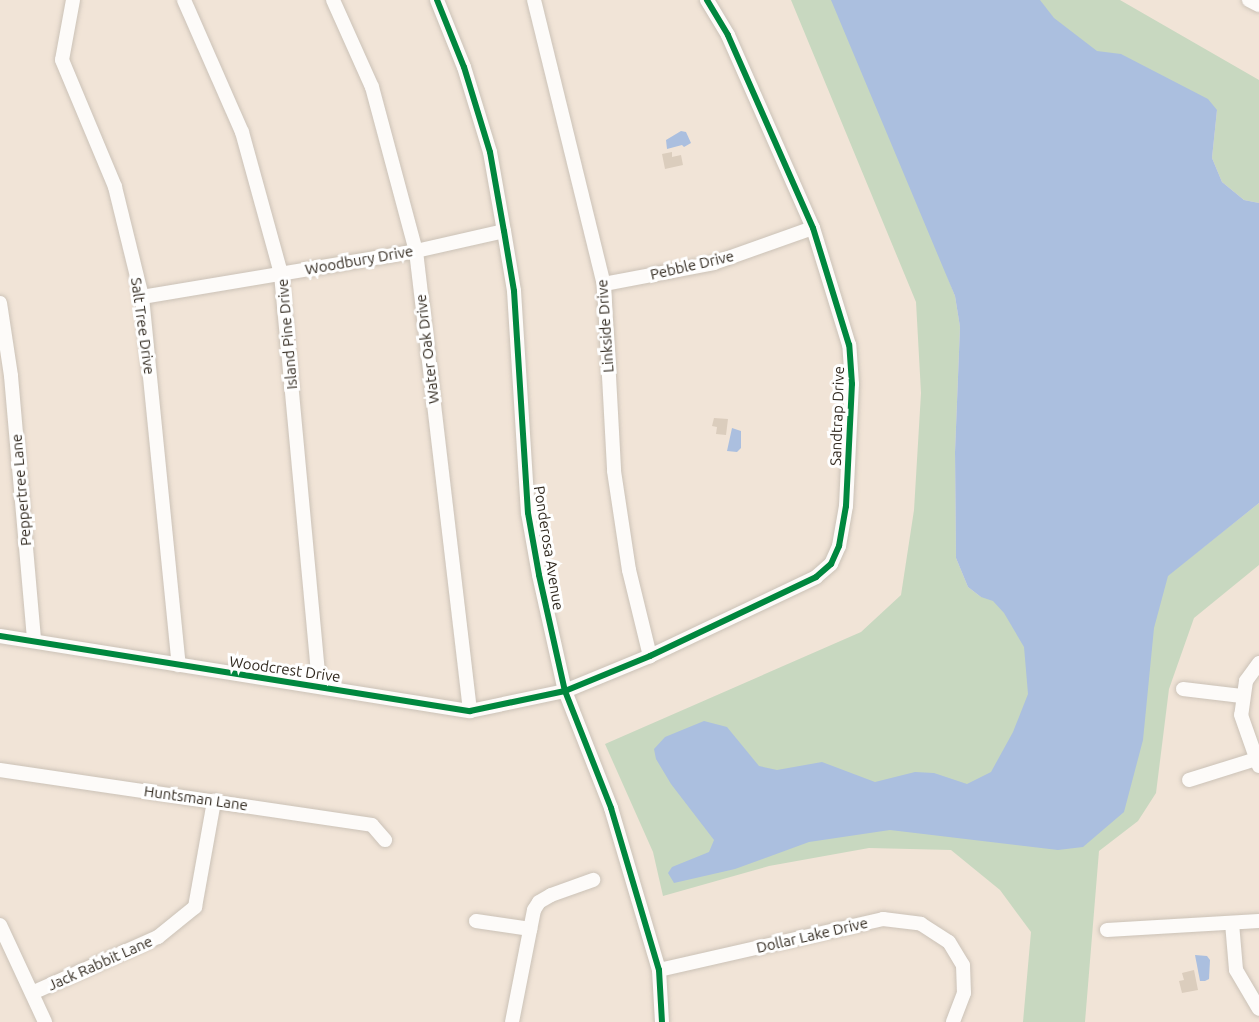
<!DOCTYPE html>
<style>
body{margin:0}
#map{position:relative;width:1259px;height:1022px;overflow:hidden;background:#f1e4d7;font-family:Ubuntu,sans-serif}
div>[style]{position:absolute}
.green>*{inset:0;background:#c8d8c0}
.water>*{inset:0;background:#abbfdf}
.building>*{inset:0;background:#dbcdbd}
.roads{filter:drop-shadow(0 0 2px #cbc2b7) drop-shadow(0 0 2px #cbc2b7)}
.minor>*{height:14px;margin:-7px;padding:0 7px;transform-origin:7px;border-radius:7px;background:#fdfbf9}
.cycleway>*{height:6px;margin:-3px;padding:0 3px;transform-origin:3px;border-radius:3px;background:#00873e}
span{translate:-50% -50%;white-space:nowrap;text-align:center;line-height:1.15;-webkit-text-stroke:6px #fff;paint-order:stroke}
.street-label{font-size:15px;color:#322a20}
</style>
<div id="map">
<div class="green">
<i style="clip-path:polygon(791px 0,1120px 0,1259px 80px,1259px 203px,1244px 200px,1222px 182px,1212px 158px,1217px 110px,941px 260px,955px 296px,960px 327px,955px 452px,956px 558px,968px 587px,981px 597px,1167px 576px,1259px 503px,1259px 565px,1194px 618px,1169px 689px,1156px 793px,1138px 821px,1099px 851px,1085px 1022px,1023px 1022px,1031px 932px,1000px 890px,951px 850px,869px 848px,769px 866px,663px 896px,653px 852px,605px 744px,861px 632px,901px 595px,914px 510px,921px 393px,916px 302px)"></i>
</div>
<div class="water">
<i style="clip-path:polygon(831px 0,1040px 0,1054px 18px,1097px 51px,1121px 54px,1208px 99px,1217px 110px,1212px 158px,1222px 182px,1244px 200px,1259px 203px,1259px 503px,1168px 576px,1154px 628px,1143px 740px,1124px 812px,1083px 847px,1058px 850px,890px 830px,809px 842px,735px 869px,674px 883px,668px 873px,672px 867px,709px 852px,714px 840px,671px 784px,656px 759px,654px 749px,665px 737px,704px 721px,727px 727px,759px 766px,777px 770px,822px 762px,875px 782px,915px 772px,934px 773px,967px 784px,991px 772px,1013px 732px,1028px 694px,1024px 647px,1004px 613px,993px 601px,981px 597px,968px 587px,956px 558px,955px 452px,960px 327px,955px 296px)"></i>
<i style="clip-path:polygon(681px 131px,686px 132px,691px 143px,684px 147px,682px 145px,667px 149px,666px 140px)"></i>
<i style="clip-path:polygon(732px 428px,741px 431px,741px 448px,737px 452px,727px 451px)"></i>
<i style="clip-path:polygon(1195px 955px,1207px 956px,1210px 960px,1209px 979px,1205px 981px,1200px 981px)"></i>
</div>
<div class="building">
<i style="clip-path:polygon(672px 152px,672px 157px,681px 155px,683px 165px,665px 169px,662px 154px)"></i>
<i style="clip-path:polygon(714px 418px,728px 419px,726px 435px,716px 434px,717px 427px,712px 426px)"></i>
<i style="clip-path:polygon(1194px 970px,1198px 990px,1182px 993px,1179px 981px,1184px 980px,1182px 973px)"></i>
</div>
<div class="roads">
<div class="minor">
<i style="left:73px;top:0;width:61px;rotate:100.4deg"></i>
<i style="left:62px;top:60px;width:138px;rotate:67.3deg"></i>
<i style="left:115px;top:187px;width:113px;rotate:76.2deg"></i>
<i style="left:142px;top:297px;width:370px;rotate:84.3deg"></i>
<i style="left:184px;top:0;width:144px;rotate:66.3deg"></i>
<i style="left:242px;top:132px;width:147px;rotate:74.6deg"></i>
<i style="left:281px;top:274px;width:413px;rotate:84.7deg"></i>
<i style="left:333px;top:0;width:95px;rotate:65.9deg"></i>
<i style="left:372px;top:87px;width:170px;rotate:75deg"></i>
<i style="left:416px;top:251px;width:463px;rotate:83.3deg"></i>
<i style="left:437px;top:0;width:72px;rotate:68.1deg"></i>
<i style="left:464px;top:67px;width:89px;rotate:73deg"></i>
<i style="left:490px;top:152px;width:80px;rotate:80deg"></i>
<i style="left:504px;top:231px;width:61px;rotate:80.5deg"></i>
<i style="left:514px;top:291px;width:222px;rotate:86.4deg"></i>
<i style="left:528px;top:513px;width:63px;rotate:79.9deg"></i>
<i style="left:539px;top:575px;width:119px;rotate:77.4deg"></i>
<i style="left:565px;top:691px;width:126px;rotate:68.5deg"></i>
<i style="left:611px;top:808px;width:169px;rotate:73.5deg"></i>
<i style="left:659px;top:970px;width:52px;rotate:86.7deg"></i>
<i style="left:534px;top:0;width:292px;rotate:76.2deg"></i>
<i style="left:604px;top:284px;width:187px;rotate:86.9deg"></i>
<i style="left:614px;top:471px;width:100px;rotate:81.4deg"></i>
<i style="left:629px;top:570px;width:89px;rotate:76.3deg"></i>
<i style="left:1249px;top:0;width:11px;rotate:27deg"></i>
<i style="left:604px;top:284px;width:112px;rotate:-10.8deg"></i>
<i style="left:714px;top:263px;width:105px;rotate:-19.5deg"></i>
<i style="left:142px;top:297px;width:278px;rotate:-9.5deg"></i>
<i style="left:416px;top:251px;width:90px;rotate:-12.8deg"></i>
<i style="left:0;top:303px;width:74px;rotate:81.4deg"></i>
<i style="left:11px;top:376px;width:266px;rotate:85deg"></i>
<i style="left:0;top:636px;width:476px;rotate:9.1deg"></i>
<i style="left:470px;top:711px;width:97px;rotate:-11.9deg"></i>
<i style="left:565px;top:691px;width:92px;rotate:-22.4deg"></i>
<i style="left:650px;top:656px;width:184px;rotate:-25.4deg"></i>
<i style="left:816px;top:577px;width:20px;rotate:-41deg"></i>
<i style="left:831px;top:564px;width:20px;rotate:-66deg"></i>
<i style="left:839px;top:546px;width:41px;rotate:-80.1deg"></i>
<i style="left:846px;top:506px;width:122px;rotate:-87.2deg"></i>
<i style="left:852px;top:384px;width:39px;rotate:-94deg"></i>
<i style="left:849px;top:345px;width:122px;rotate:-107.1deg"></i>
<i style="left:813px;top:228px;width:211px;rotate:-113.8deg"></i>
<i style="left:728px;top:35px;width:41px;rotate:-121deg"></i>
<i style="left:1259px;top:663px;width:22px;rotate:126deg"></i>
<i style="left:1246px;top:681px;width:34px;rotate:98deg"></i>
<i style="left:1241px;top:715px;width:54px;rotate:70.6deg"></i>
<i style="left:1183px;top:689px;width:59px;rotate:6.8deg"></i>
<i style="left:0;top:770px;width:376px;rotate:8.4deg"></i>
<i style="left:372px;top:825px;width:20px;rotate:49deg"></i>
<i style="left:1189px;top:780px;width:70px;rotate:-17.4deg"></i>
<i style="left:476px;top:921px;width:55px;rotate:8.4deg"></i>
<i style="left:1232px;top:923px;width:47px;rotate:85.1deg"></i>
<i style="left:1236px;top:970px;width:45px;rotate:59.5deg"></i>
<i style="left:0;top:925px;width:107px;rotate:65.1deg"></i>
<i style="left:1107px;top:930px;width:152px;rotate:-3.4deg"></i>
<i style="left:659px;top:970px;width:230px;rotate:-12.8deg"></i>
<i style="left:883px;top:919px;width:38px;rotate:7deg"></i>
<i style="left:921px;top:924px;width:33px;rotate:33deg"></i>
<i style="left:949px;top:942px;width:27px;rotate:59deg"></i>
<i style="left:963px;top:965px;width:28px;rotate:88deg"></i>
<i style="left:964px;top:993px;width:31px;rotate:111deg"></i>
<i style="left:32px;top:993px;width:138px;rotate:-24deg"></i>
<i style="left:158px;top:937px;width:48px;rotate:-39deg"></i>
<i style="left:195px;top:907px;width:108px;rotate:-79.8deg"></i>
<i style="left:512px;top:1022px;width:114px;rotate:-78.9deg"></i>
<i style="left:534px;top:910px;width:9px;rotate:-58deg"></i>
<i style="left:539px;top:902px;width:14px;rotate:-30deg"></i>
<i style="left:551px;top:895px;width:45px;rotate:-19.7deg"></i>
</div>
</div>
<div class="cycleway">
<i style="left:437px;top:0;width:72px;rotate:68.1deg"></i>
<i style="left:464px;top:67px;width:89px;rotate:73deg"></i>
<i style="left:490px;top:152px;width:80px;rotate:80deg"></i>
<i style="left:504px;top:231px;width:61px;rotate:80.5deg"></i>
<i style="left:514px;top:291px;width:222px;rotate:86.4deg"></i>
<i style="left:528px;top:513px;width:63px;rotate:79.9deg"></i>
<i style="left:539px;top:575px;width:119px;rotate:77.4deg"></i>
<i style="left:565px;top:691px;width:126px;rotate:68.5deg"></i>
<i style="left:611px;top:808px;width:169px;rotate:73.5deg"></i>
<i style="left:659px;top:970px;width:52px;rotate:86.7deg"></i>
<i style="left:0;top:636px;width:476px;rotate:9.1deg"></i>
<i style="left:470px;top:711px;width:97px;rotate:-11.9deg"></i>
<i style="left:565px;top:691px;width:92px;rotate:-22.4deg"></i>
<i style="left:650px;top:656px;width:184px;rotate:-25.4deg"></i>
<i style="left:816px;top:577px;width:20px;rotate:-41deg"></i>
<i style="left:831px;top:564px;width:20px;rotate:-66deg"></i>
<i style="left:839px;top:546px;width:41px;rotate:-80.1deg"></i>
<i style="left:846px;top:506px;width:122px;rotate:-87.2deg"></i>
<i style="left:852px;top:384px;width:39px;rotate:-94deg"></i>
<i style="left:849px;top:345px;width:122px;rotate:-107.1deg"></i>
<i style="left:813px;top:228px;width:211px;rotate:-113.8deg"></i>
<i style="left:728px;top:35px;width:41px;rotate:-121deg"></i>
</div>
<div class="street-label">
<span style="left:359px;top:260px;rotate:-10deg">Woodbury Drive</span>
<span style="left:692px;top:265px;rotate:-13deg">Pebble Drive</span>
<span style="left:143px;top:326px;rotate:82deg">Salt Tree Drive</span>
<span style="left:605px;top:326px;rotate:-94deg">Linkside Drive</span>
<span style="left:287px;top:334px;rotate:-95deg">Island Pine Drive</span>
<span style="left:427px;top:349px;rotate:-97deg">Water Oak Drive</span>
<span style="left:837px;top:416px;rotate:-88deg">Sandtrap Drive</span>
<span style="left:21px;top:490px;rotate:-95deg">Peppertree Lane</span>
<span style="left:549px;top:548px;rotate:81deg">Ponderosa Avenue</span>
<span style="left:285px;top:669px;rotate:8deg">Woodcrest Drive</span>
<span style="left:196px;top:798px;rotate:8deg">Huntsman Lane</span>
<span style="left:812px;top:935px;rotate:-13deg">Dollar Lake Drive</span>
<span style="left:100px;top:963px;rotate:-24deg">Jack Rabbit Lane</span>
</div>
</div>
